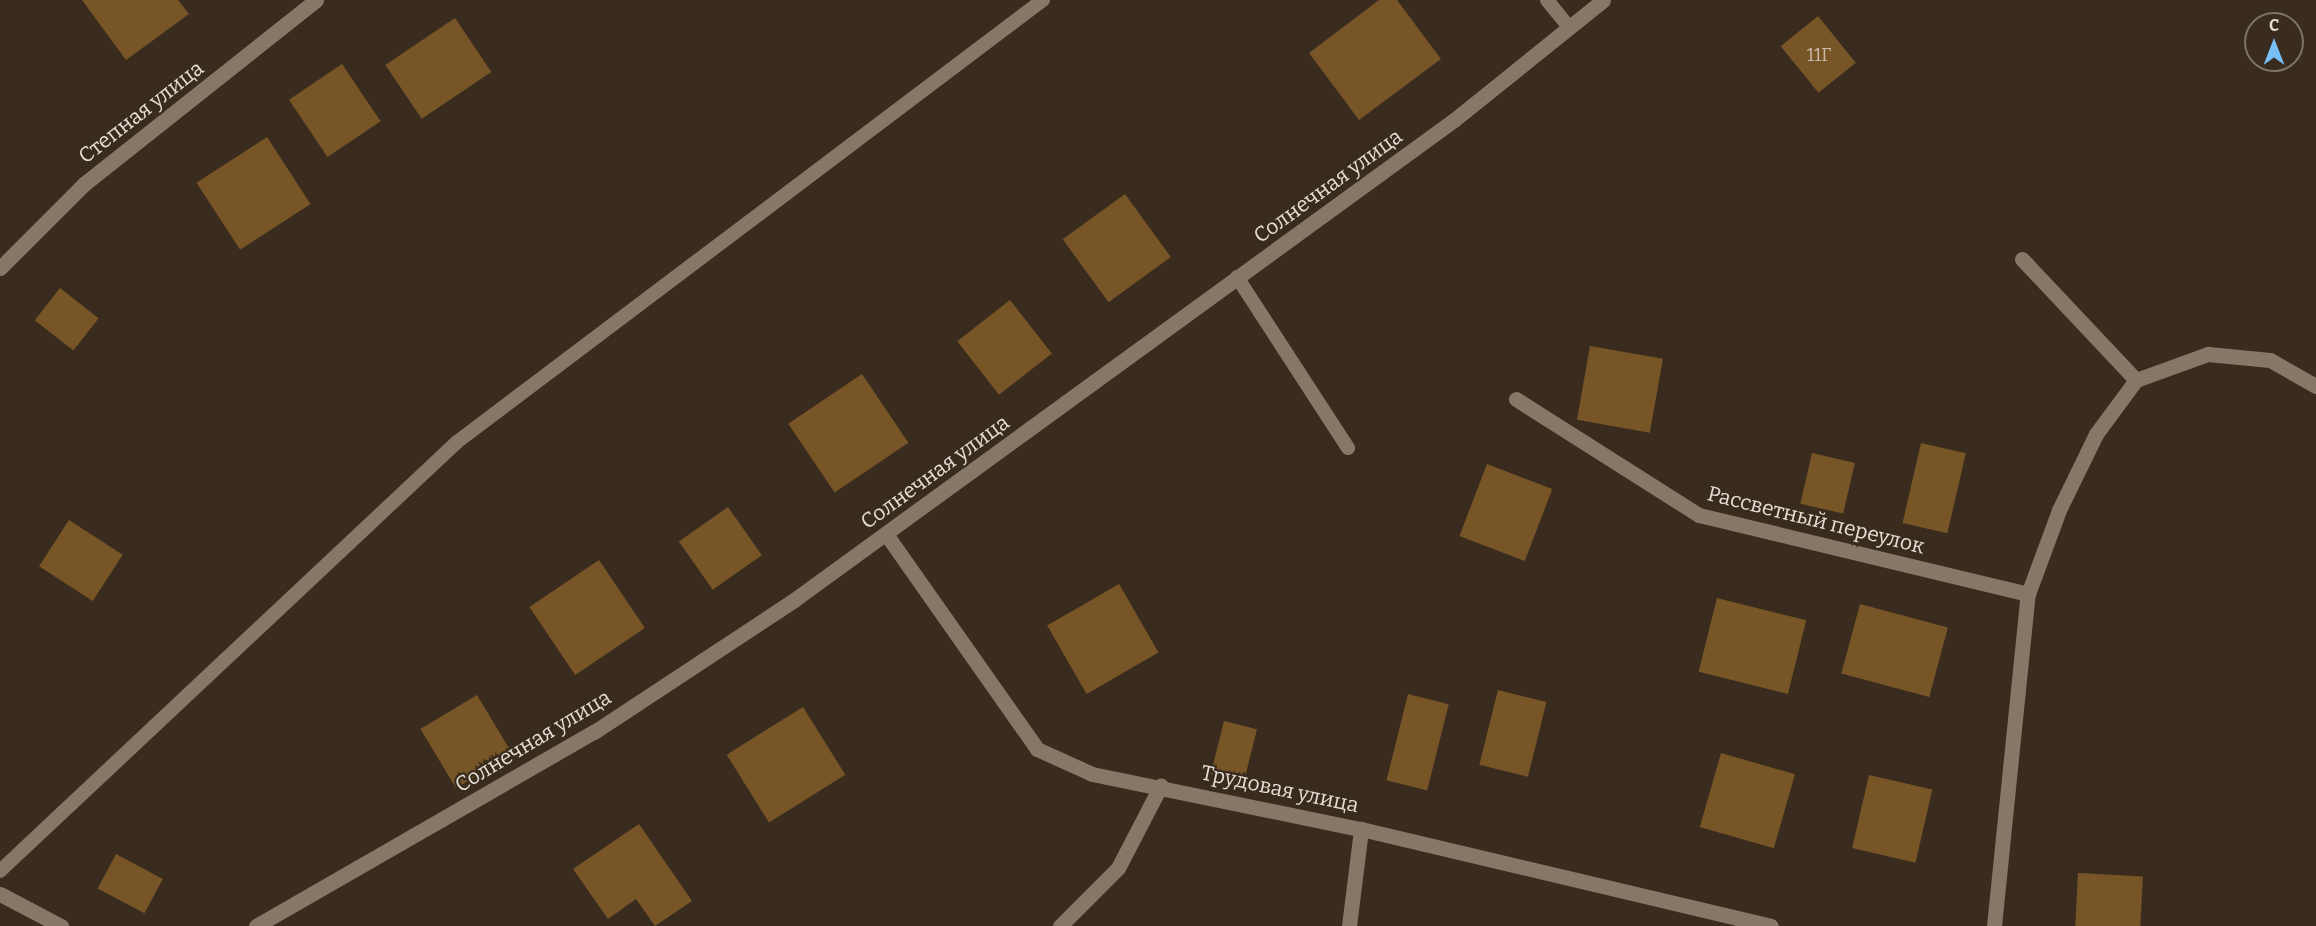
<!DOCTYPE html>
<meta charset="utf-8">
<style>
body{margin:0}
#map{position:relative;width:2316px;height:926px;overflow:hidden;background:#392c1e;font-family:Bitter,serif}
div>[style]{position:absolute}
.building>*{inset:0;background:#775527;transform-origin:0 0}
.service>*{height:14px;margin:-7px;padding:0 7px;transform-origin:7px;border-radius:7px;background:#867867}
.minor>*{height:15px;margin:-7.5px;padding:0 7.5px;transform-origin:7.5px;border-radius:7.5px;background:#867867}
span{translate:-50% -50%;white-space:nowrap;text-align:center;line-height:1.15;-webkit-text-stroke:4.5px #392c1e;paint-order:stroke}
.number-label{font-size:18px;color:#cabcaa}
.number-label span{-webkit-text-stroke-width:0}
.street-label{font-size:21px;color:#e6ded5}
.north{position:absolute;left:2244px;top:12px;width:60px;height:60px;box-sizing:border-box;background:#392c1e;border:2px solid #7e7367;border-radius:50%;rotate:0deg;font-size:16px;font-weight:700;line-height:24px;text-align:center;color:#e6ded5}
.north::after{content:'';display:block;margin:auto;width:21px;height:27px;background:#78bff8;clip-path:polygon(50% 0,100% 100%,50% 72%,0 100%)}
</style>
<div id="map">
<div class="building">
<i style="clip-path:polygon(82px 0,178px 0,189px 14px,126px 60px)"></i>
<i style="clip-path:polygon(1379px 0,1397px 0,1441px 59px,1359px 120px,1309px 53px)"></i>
<i style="left:1818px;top:16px;width:60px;height:48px;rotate:51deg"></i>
<i style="left:455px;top:18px;width:65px;height:84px;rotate:56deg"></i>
<i style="left:342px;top:64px;width:69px;height:64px;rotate:56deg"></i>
<i style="left:267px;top:137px;width:80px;height:84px;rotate:57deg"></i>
<i style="left:1125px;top:194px;width:78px;height:77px;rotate:54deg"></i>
<i style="left:60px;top:288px;width:49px;height:41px;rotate:38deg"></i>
<i style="left:1010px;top:300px;width:68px;height:67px;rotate:52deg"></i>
<i style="left:1590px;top:346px;width:74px;height:75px;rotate:10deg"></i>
<i style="left:862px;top:374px;width:83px;height:89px;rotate:56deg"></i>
<i style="left:1921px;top:443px;width:46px;height:82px;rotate:13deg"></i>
<i style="left:1812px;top:453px;width:44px;height:52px;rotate:13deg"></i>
<i style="left:1487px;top:464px;width:70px;height:77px;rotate:21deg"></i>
<i style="left:728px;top:507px;width:59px;height:60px;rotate:55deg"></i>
<i style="left:69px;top:520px;width:64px;height:55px;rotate:33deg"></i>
<i style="left:599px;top:560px;width:82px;height:84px;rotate:56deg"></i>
<i style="left:1119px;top:584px;width:79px;height:83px;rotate:60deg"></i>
<i style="left:1717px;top:598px;width:92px;height:76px;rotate:14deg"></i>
<i style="left:1860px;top:604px;width:91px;height:72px;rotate:15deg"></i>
<i style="left:1498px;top:690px;width:50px;height:77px;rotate:14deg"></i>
<i style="left:1408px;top:694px;width:42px;height:89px;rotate:14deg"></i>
<i style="left:477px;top:695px;width:69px;height:66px;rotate:59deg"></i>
<i style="left:803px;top:707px;width:80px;height:90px;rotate:58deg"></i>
<i style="left:1224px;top:721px;width:34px;height:55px;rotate:14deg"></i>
<i style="left:1721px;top:753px;width:77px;height:77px;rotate:16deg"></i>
<i style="left:1869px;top:775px;width:65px;height:75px;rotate:13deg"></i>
<i style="clip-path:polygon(639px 824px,692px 901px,655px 926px,636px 899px,608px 919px,573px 869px)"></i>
<i style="left:116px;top:854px;width:53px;height:39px;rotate:28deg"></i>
<i style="left:2078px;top:873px;width:65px;height:53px;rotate:3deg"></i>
</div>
<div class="service">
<i style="left:1547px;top:0;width:33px;rotate:51deg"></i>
<i style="left:1237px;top:277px;width:204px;rotate:57deg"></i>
<i style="left:0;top:871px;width:627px;rotate:-43.19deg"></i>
<i style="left:457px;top:442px;width:734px;rotate:-37.03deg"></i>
</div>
<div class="minor">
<i style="left:2022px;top:259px;width:166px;rotate:46.7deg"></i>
<i style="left:0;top:268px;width:119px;rotate:-45deg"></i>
<i style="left:84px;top:184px;width:296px;rotate:-38.4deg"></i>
<i style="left:1516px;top:399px;width:217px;rotate:32.4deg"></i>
<i style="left:1699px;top:515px;width:338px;rotate:13.5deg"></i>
<i style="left:886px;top:534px;width:263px;rotate:54.9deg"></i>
<i style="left:1037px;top:749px;width:60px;rotate:24.4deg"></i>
<i style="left:1092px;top:774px;width:275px;rotate:11.6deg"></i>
<i style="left:1361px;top:829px;width:421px;rotate:13.3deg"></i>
<i style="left:0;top:894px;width:69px;rotate:27.7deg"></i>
<i style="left:256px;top:926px;width:390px;rotate:-29.9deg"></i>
<i style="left:594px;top:732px;width:240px;rotate:-33.4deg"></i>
<i style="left:794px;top:600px;width:816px;rotate:-36.03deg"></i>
<i style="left:1454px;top:120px;width:191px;rotate:-38.8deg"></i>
<i style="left:1060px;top:926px;width:82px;rotate:-45deg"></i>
<i style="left:1118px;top:868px;width:93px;rotate:-62.6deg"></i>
<i style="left:1349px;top:926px;width:98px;rotate:-82.9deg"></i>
<i style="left:1994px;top:926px;width:334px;rotate:-84.2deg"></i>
<i style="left:2028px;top:594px;width:90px;rotate:-69.7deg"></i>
<i style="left:2059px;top:510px;width:85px;rotate:-64deg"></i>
<i style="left:2096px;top:434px;width:67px;rotate:-53.5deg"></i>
<i style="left:2136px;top:380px;width:77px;rotate:-19.9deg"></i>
<i style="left:2208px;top:354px;width:62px;rotate:5.5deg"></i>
<i style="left:2270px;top:360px;width:53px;rotate:29.5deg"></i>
</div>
<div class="number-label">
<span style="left:1819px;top:55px">11Г</span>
</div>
<div class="street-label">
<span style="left:141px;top:112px;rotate:-38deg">Степная улица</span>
<span style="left:1328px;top:186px;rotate:-36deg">Солнечная улица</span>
<span style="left:935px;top:472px;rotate:-36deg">Солнечная улица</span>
<span style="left:1816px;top:520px;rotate:14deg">Рассветный переулок</span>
<span style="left:533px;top:741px;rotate:-31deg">Солнечная улица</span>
<span style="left:1280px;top:789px;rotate:12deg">Трудовая улица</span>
</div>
<div class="north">С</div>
</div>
